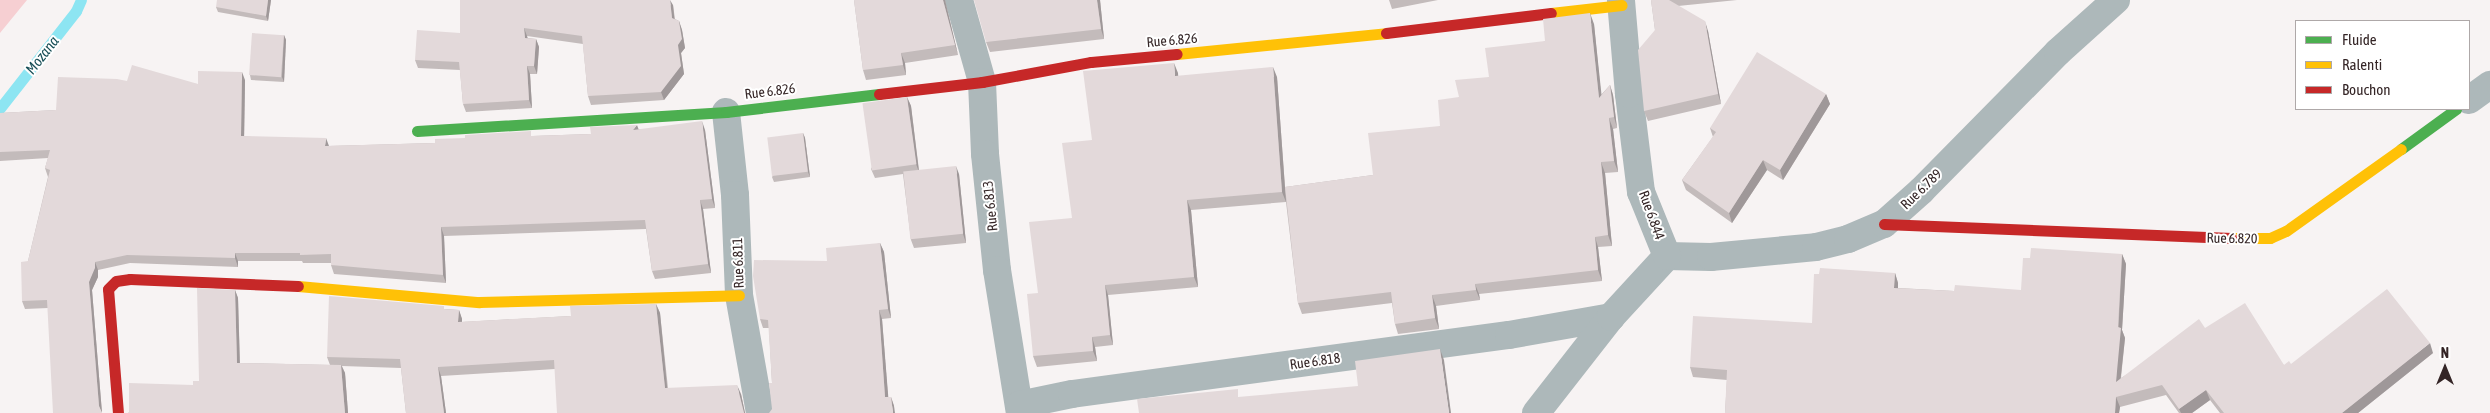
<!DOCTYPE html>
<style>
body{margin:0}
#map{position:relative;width:2490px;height:413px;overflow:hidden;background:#f7f3f3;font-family:"Asap Condensed",sans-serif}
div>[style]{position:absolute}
.green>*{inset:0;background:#f6cfd2}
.stream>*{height:11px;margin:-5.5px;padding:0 5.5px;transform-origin:5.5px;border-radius:5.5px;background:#8de5f2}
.street>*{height:28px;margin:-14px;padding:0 14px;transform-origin:14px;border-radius:14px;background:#adb8ba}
.fast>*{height:11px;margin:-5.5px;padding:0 5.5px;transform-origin:5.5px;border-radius:5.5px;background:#4caf50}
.slow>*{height:11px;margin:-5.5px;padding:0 5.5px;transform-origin:5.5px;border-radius:5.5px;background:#ffc107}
.jam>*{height:11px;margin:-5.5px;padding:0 5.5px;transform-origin:5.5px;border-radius:5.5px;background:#c62828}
.wall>*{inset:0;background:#c3bbbb}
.shaded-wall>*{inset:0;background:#9f9899}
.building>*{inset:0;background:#e3d9da;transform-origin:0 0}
span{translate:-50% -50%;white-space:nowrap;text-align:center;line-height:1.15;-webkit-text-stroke:4px #fff;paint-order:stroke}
.street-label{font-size:14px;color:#342526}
.water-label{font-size:15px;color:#184f57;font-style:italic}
.legend{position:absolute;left:2295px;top:20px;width:175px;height:90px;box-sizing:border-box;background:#fff;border:1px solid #aea8a8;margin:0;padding:6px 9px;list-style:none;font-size:15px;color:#342526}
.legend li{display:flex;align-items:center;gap:10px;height:25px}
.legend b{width:25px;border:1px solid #aea8a8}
.north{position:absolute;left:2420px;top:343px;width:50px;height:50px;-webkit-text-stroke:4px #fff;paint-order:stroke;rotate:0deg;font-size:14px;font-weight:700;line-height:20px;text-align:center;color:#342526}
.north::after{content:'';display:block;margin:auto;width:18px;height:22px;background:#342526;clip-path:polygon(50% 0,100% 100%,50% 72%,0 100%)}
</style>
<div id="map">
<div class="green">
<i style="clip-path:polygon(0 0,27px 0,0 33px)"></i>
</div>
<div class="stream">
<i style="left:0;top:108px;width:123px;rotate:-51.9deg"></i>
<i style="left:76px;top:11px;width:12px;rotate:-66deg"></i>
</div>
<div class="street">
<i style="left:959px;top:0;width:85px;rotate:74.3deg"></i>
<i style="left:982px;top:82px;width:72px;rotate:87.6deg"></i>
<i style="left:985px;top:154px;width:117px;rotate:84.1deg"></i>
<i style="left:997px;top:270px;width:145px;rotate:80.9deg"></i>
<i style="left:2469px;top:100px;width:26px;rotate:-36deg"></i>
<i style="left:726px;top:112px;width:83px;rotate:83.8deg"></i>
<i style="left:735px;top:195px;width:100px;rotate:87.7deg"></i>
<i style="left:739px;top:295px;width:120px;rotate:79.9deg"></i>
<i style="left:1667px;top:256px;width:44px;rotate:1.3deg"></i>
<i style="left:1711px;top:257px;width:105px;rotate:-5.4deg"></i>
<i style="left:1816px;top:247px;width:33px;rotate:-14deg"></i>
<i style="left:1848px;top:239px;width:39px;rotate:-23deg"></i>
<i style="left:1884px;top:224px;width:50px;rotate:-41.7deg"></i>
<i style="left:1921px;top:191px;width:195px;rotate:-45.4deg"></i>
<i style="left:2058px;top:52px;width:78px;rotate:-41.9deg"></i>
<i style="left:1019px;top:405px;width:54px;rotate:-11.7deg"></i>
<i style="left:1072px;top:394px;width:441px;rotate:-7.7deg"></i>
<i style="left:1509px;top:335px;width:104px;rotate:-10deg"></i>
<i style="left:1536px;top:413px;width:122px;rotate:-52deg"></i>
<i style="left:1611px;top:317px;width:83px;rotate:-47.4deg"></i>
<i style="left:1667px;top:256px;width:69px;rotate:-112.1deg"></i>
<i style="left:1641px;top:192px;width:99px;rotate:-97deg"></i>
<i style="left:1629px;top:94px;width:94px;rotate:-94.9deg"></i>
</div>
<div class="fast">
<i style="left:417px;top:131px;width:310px;rotate:-3.5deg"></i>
<i style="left:726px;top:112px;width:154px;rotate:-6.7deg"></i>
<i style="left:2401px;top:149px;width:68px;rotate:-36deg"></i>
</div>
<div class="slow">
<i style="left:1551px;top:13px;width:71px;rotate:-6.4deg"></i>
<i style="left:1177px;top:54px;width:210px;rotate:-5.7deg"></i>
<i style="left:2232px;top:238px;width:38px"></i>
<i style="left:2270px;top:238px;width:17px;rotate:-24deg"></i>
<i style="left:2286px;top:231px;width:141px;rotate:-35.5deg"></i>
<i style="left:298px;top:286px;width:182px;rotate:5.1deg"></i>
<i style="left:479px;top:302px;width:260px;rotate:-1.5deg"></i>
</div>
<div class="jam">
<i style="left:1386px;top:33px;width:166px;rotate:-6.9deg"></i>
<i style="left:879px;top:94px;width:104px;rotate:-6.6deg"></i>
<i style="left:982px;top:82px;width:111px;rotate:-10.4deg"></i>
<i style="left:1091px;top:62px;width:86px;rotate:-5.3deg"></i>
<i style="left:1884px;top:224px;width:348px;rotate:2.3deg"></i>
<i style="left:118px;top:413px;width:124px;rotate:-94.6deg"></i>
<i style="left:108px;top:289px;width:11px;rotate:-45deg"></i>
<i style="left:116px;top:281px;width:14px;rotate:-8deg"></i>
<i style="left:130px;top:279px;width:168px;rotate:2.4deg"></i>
</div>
<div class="wall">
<i style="clip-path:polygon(271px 0,268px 21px,218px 12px,216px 7px)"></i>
<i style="clip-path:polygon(854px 0,945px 0,958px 55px,905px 63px,906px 75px,866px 80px,863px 70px)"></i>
<i style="clip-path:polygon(1100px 0,1104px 39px,990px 52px,986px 42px)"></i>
<i style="clip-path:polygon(1389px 0,1438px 0,1392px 9px)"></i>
<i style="clip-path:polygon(1651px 0,1737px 0,1678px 6px,1708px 31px,1721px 104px,1648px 121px,1644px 111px,1655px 30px)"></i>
<i style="clip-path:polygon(673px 5px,675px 19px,679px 21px,682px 30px,685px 48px,681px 53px,684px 74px,664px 100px,591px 105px,588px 96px,583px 44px,527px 36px,528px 38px,536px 39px,539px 47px,537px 74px,530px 74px,532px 108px,466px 112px,463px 104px,460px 70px,418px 68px,415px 60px,460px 33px)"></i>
<i style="clip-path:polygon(1594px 24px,1601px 95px,1610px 85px,1613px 95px,1617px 128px,1613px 129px,1618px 172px,1605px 173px,1612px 246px,1598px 247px,1602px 281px,1479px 294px,1480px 300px,1436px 306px,1439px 329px,1398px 334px,1395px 324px,1392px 303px,1302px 314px,1298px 303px,1286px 202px,1191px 210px,1198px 287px,1108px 295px,1113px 345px,1095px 347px,1097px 361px,1037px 367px,1033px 356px,1038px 293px,1072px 218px,1092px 140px,1178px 73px,1178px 76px,1277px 77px,1285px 187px,1373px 175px,1440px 126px,1459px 97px,1489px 77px,1545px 41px)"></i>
<i style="clip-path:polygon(284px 35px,286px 40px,284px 82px,251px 80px,250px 75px)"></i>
<i style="clip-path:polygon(245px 80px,244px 136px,329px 146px,435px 143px,533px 136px,591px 134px,638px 129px,705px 130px,715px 208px,703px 209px,711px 273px,655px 279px,652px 271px,646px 229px,444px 236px,446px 283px,334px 274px,331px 265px,331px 263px,303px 263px,302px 261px,238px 261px,238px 267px,130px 263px,98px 270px,98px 277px,92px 290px,102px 413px,48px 308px,25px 309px,22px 301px,28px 261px,48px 177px,45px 168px,48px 158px,0 161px,0 113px,56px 110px,127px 81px,198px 84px)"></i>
<i style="clip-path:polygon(1826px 94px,1830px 104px,1783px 180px,1767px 170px,1732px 223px,1686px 190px,1682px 180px,1713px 137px,1710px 128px)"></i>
<i style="clip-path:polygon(907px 97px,911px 106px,919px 170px,959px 174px,966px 243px,914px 248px,911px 240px,903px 174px,875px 178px,871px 169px)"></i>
<i style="clip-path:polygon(803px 133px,805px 138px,810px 177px,774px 182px,772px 177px)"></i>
<i style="clip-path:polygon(880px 243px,884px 252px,891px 318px,882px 319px,888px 397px,891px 397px,894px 406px,772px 409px,772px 383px,769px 328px,763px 328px,760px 319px,827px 261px)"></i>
<i style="clip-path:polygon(2122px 254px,2126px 264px,2122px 330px,2125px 338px,2121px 378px,2205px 328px,2284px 365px,2433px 353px,2358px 413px,2220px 413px,2210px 400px,2192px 413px,2179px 413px,2166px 395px,2120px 407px,2119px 413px,1725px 413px,1727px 380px,1693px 377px,1690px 367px,1812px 323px,1895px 273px,1898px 283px,1898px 288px,1954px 291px,2021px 290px)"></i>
<i style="clip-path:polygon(235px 290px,238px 298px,240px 363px,330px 365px,327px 357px,445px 309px,459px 310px,462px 319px,462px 322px,571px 316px,656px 304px,660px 313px,668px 388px,741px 394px,745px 413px,555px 369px,441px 376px,446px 413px,406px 413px,401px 368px,342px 366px,345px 373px,348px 413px,128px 413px,193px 385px,199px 381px)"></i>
</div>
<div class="shaded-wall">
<i style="clip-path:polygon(268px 0,271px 0,268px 21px,266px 16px)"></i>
<i style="clip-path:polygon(670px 0,673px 5px,675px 26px,672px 18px)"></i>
<i style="clip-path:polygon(943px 0,945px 0,958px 55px,955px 45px)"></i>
<i style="clip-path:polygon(1097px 0,1100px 0,1104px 39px,1101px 29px)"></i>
<i style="clip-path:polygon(1590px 13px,1594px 24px,1603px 109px,1599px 98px)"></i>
<i style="clip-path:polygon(679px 21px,682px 30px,685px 48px,681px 53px,684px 74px,664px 100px,661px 92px,678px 45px)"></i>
<i style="clip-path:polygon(1705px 21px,1708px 31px,1721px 104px,1718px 94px)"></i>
<i style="clip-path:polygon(524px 28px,527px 36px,528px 46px,525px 38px)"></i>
<i style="clip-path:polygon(284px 35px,286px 40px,284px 82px,282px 77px)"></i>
<i style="clip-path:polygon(536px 39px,539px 47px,537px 74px,534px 66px)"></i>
<i style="clip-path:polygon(901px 53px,905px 63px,906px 75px,903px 65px)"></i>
<i style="clip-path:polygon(1174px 63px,1178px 73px,1179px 86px,1175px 76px)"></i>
<i style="clip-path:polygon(527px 66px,530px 74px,532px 108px,529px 100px)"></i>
<i style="clip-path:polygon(1273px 67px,1277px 77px,1286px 202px,1282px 192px)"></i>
<i style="clip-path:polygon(242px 72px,245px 80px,244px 144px,241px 136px)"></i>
<i style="clip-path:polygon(1610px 85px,1613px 95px,1617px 128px,1614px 117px)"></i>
<i style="clip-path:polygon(1826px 94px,1830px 104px,1783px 180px,1780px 170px)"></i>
<i style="clip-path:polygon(907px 97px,911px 106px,919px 172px,916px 164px)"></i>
<i style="clip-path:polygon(1609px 118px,1613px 129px,1618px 172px,1614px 161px)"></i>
<i style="clip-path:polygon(702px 121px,705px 130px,715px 208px,712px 199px)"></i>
<i style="clip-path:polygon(637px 125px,640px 133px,633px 130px)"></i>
<i style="clip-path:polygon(803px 133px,805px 138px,810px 177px,808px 172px)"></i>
<i style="clip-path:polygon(326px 138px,329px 146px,325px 146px)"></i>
<i style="clip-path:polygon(1763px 160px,1767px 170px,1732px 223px,1729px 213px)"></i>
<i style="clip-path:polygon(1601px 162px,1605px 173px,1612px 246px,1608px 235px)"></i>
<i style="clip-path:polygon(956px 166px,959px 174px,966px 243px,963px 234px)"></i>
<i style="clip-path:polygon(700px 200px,703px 209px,711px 273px,708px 264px)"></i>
<i style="clip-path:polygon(1187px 200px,1191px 210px,1198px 287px,1194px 277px)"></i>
<i style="clip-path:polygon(441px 227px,444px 236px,446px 283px,443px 275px)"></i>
<i style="clip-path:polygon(1595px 237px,1598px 247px,1602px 281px,1598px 270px)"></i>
<i style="clip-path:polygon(880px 243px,884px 252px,891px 318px,888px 309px)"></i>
<i style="clip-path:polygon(235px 253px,238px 261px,238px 267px,235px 258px)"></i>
<i style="clip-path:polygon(2122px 254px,2126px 264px,2122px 330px,2125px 338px,2119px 393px,2116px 382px)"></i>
<i style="clip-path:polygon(95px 262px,98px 270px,98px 277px,92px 290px,102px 413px,99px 406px,89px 282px)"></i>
<i style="clip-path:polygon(1895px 273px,1898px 283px,1898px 299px,1894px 288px)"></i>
<i style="clip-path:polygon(1475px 284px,1479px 294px,1480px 300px,1476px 290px)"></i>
<i style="clip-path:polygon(1105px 285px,1108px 295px,1113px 345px,1110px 335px)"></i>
<i style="clip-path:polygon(235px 290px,238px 298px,240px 372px,237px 363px)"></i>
<i style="clip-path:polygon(1432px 295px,1436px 306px,1439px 329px,1435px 318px)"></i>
<i style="clip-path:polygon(656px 304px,660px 313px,668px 397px,665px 388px)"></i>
<i style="clip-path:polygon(459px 310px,462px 319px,462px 331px,458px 322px)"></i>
<i style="clip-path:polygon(879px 310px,882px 319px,889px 406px,885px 397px)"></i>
<i style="clip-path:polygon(1092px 337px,1095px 347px,1097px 361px,1093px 351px)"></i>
<i style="clip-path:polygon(2430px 343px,2433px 353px,2358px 413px,2342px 413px)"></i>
<i style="clip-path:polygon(1440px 349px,1444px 360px,1451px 413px,1449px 413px)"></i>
<i style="clip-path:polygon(341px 365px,345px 373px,348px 413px,345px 413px)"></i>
<i style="clip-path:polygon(438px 367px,441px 376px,446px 413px,444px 413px)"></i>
<i style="clip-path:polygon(737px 385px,741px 394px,745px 413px,744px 413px)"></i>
<i style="clip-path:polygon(2206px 390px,2210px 400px,2192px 413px,2181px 413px,2179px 409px)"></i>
<i style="clip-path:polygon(891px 397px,894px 406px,895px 413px,893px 413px)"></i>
<i style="clip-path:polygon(2116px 397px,2120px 407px,2119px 413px,2115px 413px)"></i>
</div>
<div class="building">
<i style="clip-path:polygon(217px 0,268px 0,266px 16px,216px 7px)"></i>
<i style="clip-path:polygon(460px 0,670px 0,672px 18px,679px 21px,682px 39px,678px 45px,681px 66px,661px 92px,588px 96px,582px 36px,524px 28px,525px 38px,536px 39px,534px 66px,527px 66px,529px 100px,463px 104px,459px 62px,415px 60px,417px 30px,460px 33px)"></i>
<i style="clip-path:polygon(854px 0,943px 0,955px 45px,901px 53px,903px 65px,863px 70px)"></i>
<i style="clip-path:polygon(974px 0,1097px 0,1101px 29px,986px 42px)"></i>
<i style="clip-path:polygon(1651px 0,1669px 0,1705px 21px,1718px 94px,1644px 111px,1638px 50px,1655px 30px)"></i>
<i style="clip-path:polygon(1590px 13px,1599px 98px,1610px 85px,1614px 117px,1609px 118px,1614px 161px,1601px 162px,1608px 235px,1595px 237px,1598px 270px,1475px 284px,1476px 290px,1432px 295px,1435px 318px,1395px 324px,1391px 292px,1298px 303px,1285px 187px,1373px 175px,1368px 133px,1440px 126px,1438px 100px,1459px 97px,1455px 80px,1489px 77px,1485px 48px,1545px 41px,1543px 19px)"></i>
<i style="left:252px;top:33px;width:32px;height:42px;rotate:4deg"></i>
<i style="clip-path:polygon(1757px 52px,1826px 94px,1780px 170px,1763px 160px,1729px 213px,1682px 180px,1716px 132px,1710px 128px)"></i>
<i style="clip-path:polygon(1174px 63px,1175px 76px,1273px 67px,1282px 192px,1187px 200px,1194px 277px,1105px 285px,1110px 335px,1092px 337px,1093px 351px,1033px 356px,1027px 294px,1038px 293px,1029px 222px,1072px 218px,1062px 143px,1092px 140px,1083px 71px)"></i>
<i style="clip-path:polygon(132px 65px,198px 84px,198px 71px,242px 72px,241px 136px,326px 138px,325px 146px,435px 143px,435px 139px,465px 138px,465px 135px,531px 131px,531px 136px,591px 134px,590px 127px,637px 125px,633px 130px,702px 121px,712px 199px,700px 200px,708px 264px,652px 271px,645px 220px,441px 227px,443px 275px,331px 265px,331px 254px,300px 255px,300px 253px,235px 253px,235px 258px,127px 255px,95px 262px,95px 268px,89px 282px,99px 406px,102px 413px,53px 413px,47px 300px,22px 301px,21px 262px,28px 261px,50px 170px,45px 168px,50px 150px,0 152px,0 113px,56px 110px,58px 77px,117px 79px,127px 81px)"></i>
<i style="left:907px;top:97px;width:68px;height:45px;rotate:82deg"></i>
<i style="left:803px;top:133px;width:39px;height:36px;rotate:83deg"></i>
<i style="left:956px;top:166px;width:68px;height:53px;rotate:84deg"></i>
<i style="clip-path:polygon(880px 243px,888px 309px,879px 310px,885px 397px,891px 397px,893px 413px,769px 413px,772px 409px,769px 383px,772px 383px,768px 320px,760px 319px,753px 276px,754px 260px,827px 261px,826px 248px)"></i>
<i style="clip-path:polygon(2031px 248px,2122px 254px,2118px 327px,2121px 328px,2116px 382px,2199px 319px,2205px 328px,2245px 303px,2284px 365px,2289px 361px,2291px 364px,2387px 289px,2430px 343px,2342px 413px,2224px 413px,2206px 390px,2179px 409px,2162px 385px,2116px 397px,2115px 413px,1725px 413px,1727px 370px,1690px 367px,1693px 316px,1812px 323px,1814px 274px,1819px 274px,1820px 268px,1895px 273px,1894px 288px,1954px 291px,1955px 285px,2021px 290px,2023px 258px,2030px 258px)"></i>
<i style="clip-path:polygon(197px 288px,235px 290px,237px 363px,341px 365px,345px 413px,128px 413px,129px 412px,129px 383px,193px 385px,193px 381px,199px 381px)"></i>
<i style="clip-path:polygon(329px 296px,444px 306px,444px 309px,459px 310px,458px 322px,571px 316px,570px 306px,656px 304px,665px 388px,737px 385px,744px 413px,557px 413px,554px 360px,438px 367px,444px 413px,406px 413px,400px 359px,327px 357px)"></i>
<i style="clip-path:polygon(1440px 349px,1449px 413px,1139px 413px,1137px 399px,1238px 389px,1238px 397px,1358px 386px,1355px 361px)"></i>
</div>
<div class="street-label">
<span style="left:1172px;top:40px;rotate:-5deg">Rue 6.826</span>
<span style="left:770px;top:91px;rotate:-7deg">Rue 6.826</span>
<span style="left:1921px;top:189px;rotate:-44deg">Rue 6.789</span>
<span style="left:990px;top:206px;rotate:-96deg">Rue 6.813</span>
<span style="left:1652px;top:215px;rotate:70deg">Rue 6.844</span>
<span style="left:2232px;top:238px;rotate:1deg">Rue 6.820</span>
<span style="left:738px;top:263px;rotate:-92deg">Rue 6.811</span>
<span style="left:1315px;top:361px;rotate:-8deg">Rue 6.818</span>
</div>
<div class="water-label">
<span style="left:42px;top:55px;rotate:-52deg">Mozana</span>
</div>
<ul class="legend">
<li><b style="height:6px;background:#4caf50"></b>Fluide</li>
<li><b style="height:6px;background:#ffc107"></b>Ralenti</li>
<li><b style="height:6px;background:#c62828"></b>Bouchon</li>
</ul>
<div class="north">N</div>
</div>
